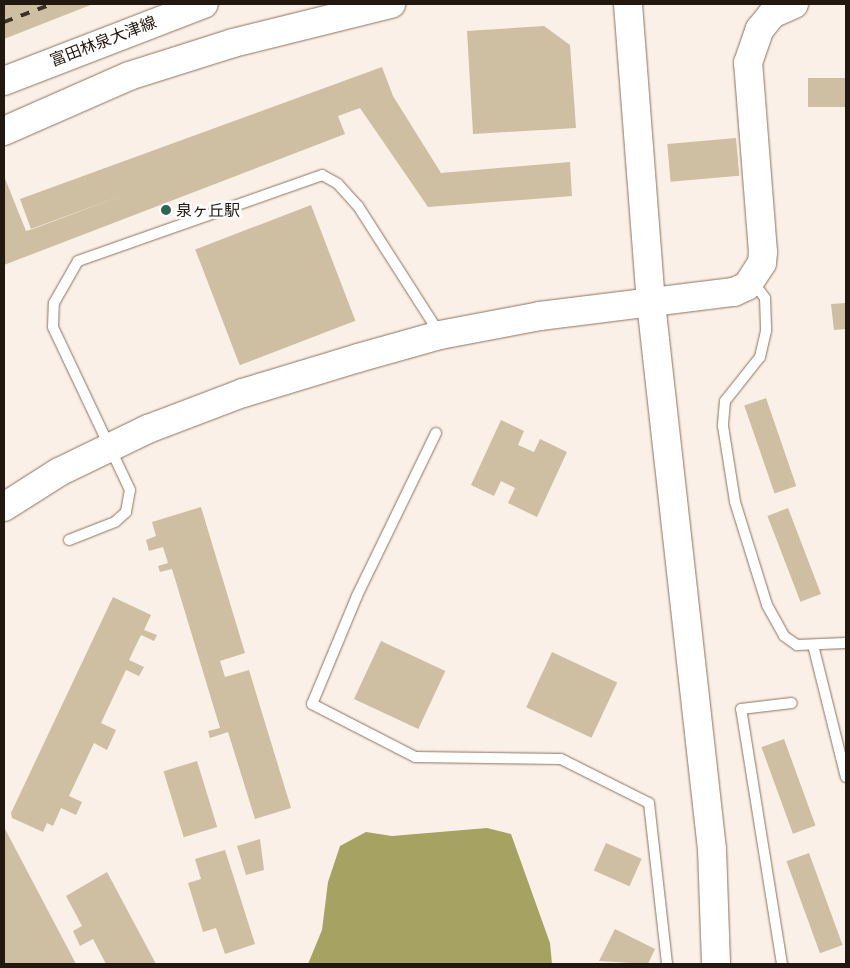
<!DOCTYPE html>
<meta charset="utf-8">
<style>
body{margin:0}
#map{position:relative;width:850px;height:968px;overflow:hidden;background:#fbf0e7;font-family:Merriweather,"Noto Sans JP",serif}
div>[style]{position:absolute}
.water>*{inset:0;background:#a6a262}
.building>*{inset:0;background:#cebea2;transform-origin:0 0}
.roads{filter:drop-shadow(0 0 1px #8b735f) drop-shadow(0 0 1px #8b735f)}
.lane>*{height:10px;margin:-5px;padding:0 5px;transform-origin:5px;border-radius:5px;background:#fff}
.secondary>*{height:28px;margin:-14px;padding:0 14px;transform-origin:14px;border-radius:14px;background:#fff}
.primary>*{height:28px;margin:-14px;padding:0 14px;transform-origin:14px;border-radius:14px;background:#fff}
.rail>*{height:4px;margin-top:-2px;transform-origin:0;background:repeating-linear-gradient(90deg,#3a3028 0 9px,transparent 0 18px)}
.dots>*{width:14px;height:14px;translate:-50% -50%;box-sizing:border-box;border:2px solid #fff;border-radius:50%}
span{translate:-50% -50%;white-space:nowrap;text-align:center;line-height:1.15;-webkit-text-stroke:5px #fff;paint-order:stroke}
.street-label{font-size:16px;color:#221810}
.poi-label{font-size:16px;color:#221810}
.left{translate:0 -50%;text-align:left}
.frame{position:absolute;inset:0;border:5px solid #221810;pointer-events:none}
</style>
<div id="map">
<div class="water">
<i style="clip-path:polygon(487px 828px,511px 834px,550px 943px,552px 964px,308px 964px,322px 930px,328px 882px,340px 846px,366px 832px,392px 836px)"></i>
</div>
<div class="building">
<i style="clip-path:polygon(4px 4px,93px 4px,4px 39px)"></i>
<i style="clip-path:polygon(544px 26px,570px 45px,576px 128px,473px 134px,467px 31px)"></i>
<i style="clip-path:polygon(382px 67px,393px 96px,441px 173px,570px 162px,572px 196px,428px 207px,360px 108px,338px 116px,345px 134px,4px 265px,4px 176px,26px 231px,33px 229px,126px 194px,31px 229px,20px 199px)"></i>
<i style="left:846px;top:78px;width:29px;height:38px;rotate:90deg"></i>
<i style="left:736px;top:138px;width:38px;height:69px;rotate:85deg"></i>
<i style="left:311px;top:205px;width:124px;height:124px;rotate:69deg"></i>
<i style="clip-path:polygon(846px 303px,846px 329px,834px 330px,831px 304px)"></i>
<i style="left:766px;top:398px;width:93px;height:23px;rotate:71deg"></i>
<i style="clip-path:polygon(501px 420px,524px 431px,518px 445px,534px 452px,540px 439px,567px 452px,537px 517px,508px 503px,515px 488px,501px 481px,494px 496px,471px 485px)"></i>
<i style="clip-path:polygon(201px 507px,245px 653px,220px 661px,225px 677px,249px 670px,291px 808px,255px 819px,228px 732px,210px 738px,208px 731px,220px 728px,172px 569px,160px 572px,158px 566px,168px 563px,163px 547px,149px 551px,146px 540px,156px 536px,152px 522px)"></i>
<i style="left:788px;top:508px;width:92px;height:22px;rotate:69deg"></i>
<i style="clip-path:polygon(113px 597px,151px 615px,144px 630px,157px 635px,154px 641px,141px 635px,129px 660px,144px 667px,139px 676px,126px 670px,101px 723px,116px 730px,107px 750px,94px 743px,69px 796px,82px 802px,76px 815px,61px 808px,53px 826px,47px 823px,43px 832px,12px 818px,11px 813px)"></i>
<i style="left:381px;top:641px;width:71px;height:64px;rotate:25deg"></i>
<i style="left:552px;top:652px;width:72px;height:61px;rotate:25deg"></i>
<i style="left:784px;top:739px;width:92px;height:24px;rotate:70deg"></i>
<i style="left:197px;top:761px;width:69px;height:35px;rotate:73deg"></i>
<i style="clip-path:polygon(4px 827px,76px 964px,4px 964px)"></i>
<i style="clip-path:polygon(260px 839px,264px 870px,246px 875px,237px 846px)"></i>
<i style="left:606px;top:843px;width:39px;height:30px;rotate:24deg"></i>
<i style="clip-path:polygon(225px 850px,255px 944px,225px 954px,216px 928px,203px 932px,188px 883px,201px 879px,195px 859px)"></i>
<i style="left:809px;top:853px;width:98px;height:24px;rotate:70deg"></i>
<i style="clip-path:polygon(107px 872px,156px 964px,106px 964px,93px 939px,80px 946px,73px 931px,82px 926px,66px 896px)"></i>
<i style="clip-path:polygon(615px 929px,655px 949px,648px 964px,599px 961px)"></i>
</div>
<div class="roads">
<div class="lane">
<i style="left:753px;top:282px;width:20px;rotate:53deg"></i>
<i style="left:765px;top:298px;width:33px;rotate:88deg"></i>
<i style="left:766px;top:331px;width:27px;rotate:103deg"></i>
<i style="left:760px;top:357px;width:56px;rotate:128.5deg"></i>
<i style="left:725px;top:401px;width:25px;rotate:95deg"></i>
<i style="left:723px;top:426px;width:77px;rotate:81deg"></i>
<i style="left:735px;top:502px;width:108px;rotate:72.7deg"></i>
<i style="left:767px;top:605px;width:35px;rotate:61deg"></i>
<i style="left:784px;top:636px;width:16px;rotate:35deg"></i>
<i style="left:797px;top:645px;width:49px;rotate:-2.3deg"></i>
<i style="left:436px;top:433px;width:181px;rotate:115.9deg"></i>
<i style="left:357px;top:596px;width:117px;rotate:112.6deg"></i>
<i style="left:312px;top:704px;width:116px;rotate:27.2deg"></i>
<i style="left:415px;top:757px;width:146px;rotate:0.8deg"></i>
<i style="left:561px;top:759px;width:98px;rotate:26.6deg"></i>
<i style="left:649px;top:803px;width:162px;rotate:83.6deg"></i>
<i style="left:69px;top:540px;width:49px;rotate:-21.4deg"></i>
<i style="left:115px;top:522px;width:15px;rotate:-42deg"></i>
<i style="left:126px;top:512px;width:22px;rotate:-80deg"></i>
<i style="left:130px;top:490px;width:180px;rotate:-115.3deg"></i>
<i style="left:53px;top:327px;width:24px;rotate:-88deg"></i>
<i style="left:54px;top:303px;width:48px;rotate:-60.3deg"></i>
<i style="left:78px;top:261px;width:259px;rotate:-19.4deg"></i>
<i style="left:322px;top:175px;width:18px;rotate:29deg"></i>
<i style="left:338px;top:184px;width:30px;rotate:48deg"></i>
<i style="left:358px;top:206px;width:152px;rotate:57.4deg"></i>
<i style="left:813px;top:645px;width:136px;rotate:76deg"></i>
<i style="left:782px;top:964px;width:258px;rotate:-99.1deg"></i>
<i style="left:741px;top:709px;width:51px;rotate:-6.7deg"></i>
</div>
<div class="secondary">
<i style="left:628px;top:4px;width:300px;rotate:85.6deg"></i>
<i style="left:651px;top:303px;width:549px;rotate:83.63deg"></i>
<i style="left:712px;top:849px;width:115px;rotate:88deg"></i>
<i style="left:4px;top:507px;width:65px;rotate:-32.5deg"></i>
<i style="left:59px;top:472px;width:99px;rotate:-25.8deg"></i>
<i style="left:148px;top:429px;width:102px;rotate:-20.8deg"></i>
<i style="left:243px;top:393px;width:120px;rotate:-16.9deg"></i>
<i style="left:358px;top:358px;width:85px;rotate:-15.7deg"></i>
<i style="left:440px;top:335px;width:102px;rotate:-10.8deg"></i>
<i style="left:540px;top:316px;width:195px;rotate:-7.1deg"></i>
<i style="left:734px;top:292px;width:14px;rotate:-25deg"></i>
<i style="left:747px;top:286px;width:27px;rotate:-57deg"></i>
<i style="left:762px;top:263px;width:11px;rotate:-85deg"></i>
<i style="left:763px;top:252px;width:190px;rotate:-94.5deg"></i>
<i style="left:748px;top:63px;width:36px;rotate:-71deg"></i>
<i style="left:760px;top:29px;width:19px;rotate:-51deg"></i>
<i style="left:772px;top:14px;width:24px;rotate:-24deg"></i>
</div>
<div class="primary">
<i style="left:4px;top:81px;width:214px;rotate:-21.1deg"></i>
<i style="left:4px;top:131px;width:137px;rotate:-23.7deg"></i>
<i style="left:129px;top:76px;width:109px;rotate:-17.6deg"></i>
<i style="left:233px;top:43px;width:163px;rotate:-13.9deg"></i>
</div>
</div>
<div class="rail">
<i style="left:4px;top:22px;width:51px;rotate:-20.6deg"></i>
</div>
<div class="dots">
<i style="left:166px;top:210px;background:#286754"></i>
</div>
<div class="street-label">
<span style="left:103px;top:41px;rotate:-21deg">富田林泉大津線</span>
</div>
<div class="poi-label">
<span class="left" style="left:176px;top:210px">泉ヶ丘駅</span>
</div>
<div class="frame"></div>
</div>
